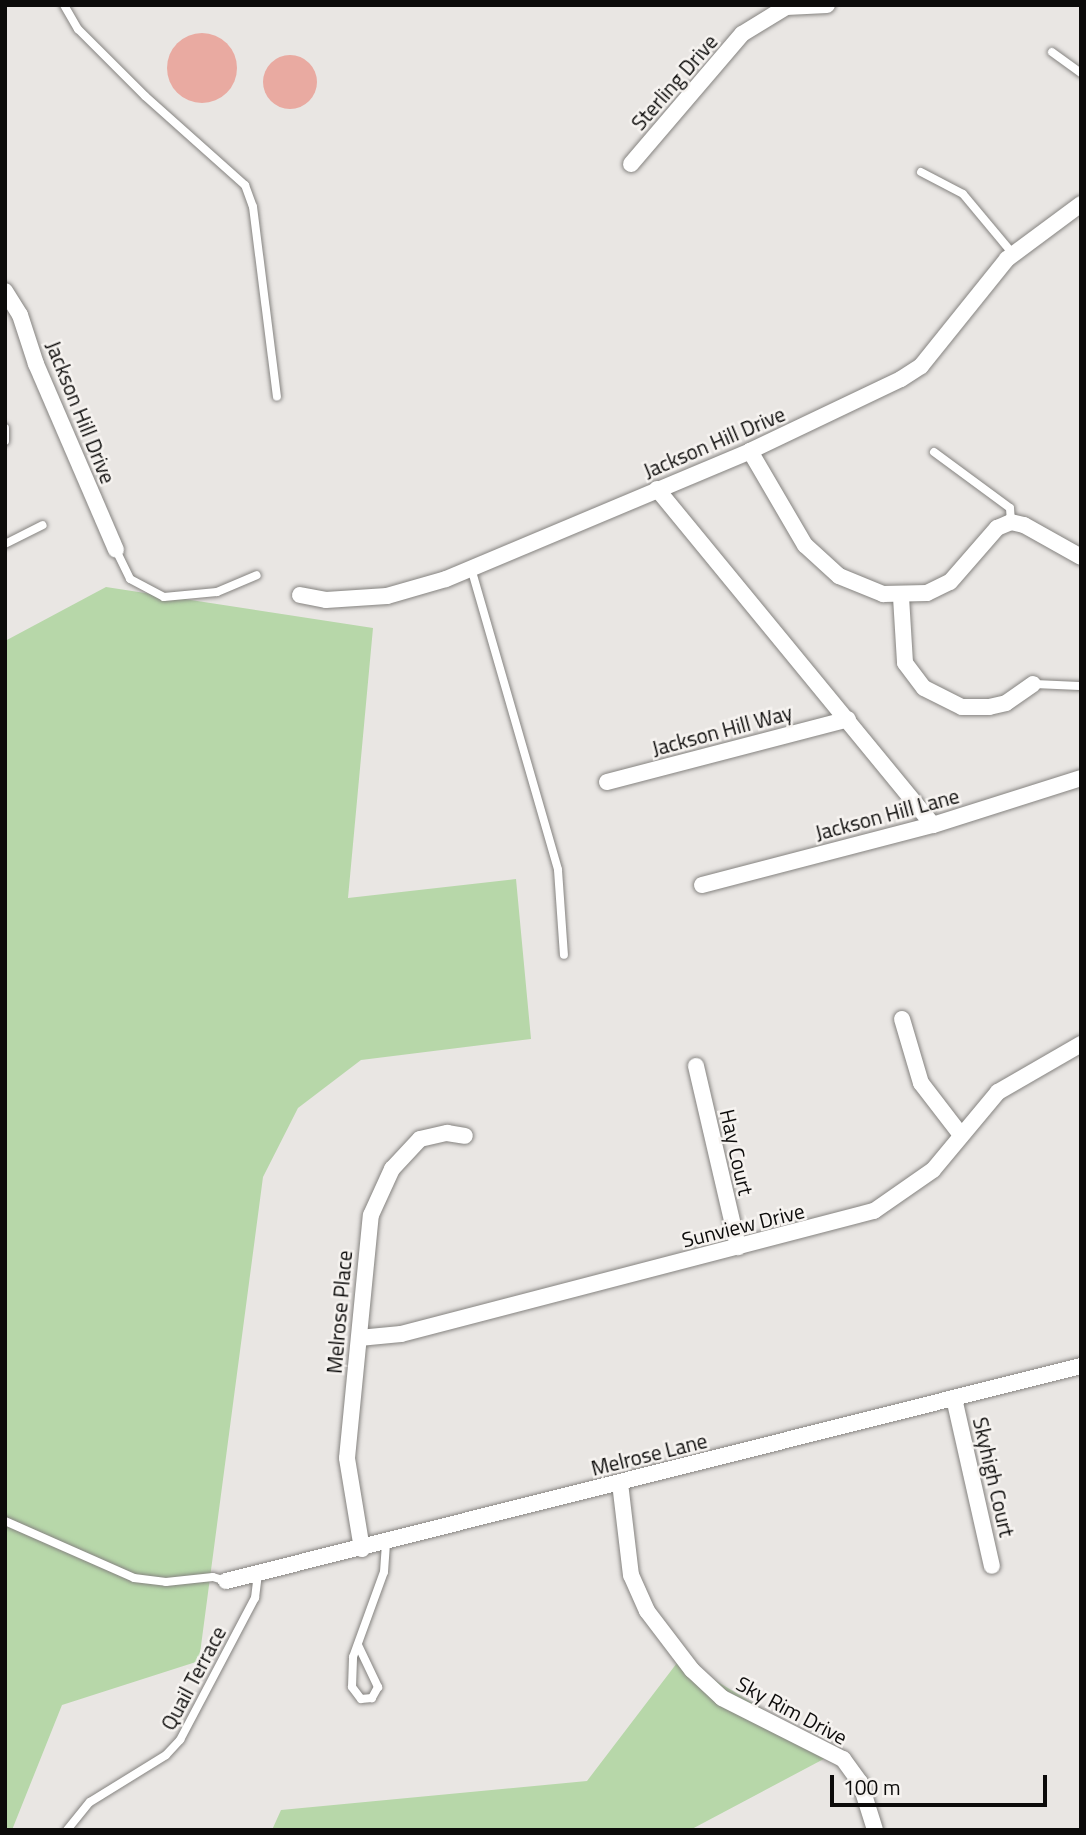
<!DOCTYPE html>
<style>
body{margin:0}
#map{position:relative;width:1086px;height:1835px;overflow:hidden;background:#e9e6e3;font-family:"Titillium Web",sans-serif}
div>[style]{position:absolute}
.green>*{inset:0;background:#b7d7a9}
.building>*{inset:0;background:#e9aaa1}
.round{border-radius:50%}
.roads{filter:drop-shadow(0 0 2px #858380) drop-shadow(0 0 2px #858380)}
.service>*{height:8px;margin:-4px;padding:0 4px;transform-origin:4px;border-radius:4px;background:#fff}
.minor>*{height:16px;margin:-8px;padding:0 8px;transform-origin:8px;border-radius:8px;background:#fff}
span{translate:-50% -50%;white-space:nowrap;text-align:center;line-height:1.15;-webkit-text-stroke:5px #f6f3f0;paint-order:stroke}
.street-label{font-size:21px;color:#0c0b0a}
.frame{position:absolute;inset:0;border:7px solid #0c0b0a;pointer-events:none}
.scale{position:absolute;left:830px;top:1775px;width:217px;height:32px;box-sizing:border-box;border:4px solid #0c0b0a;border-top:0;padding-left:9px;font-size:21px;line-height:24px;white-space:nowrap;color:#0c0b0a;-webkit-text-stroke:5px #f6f3f0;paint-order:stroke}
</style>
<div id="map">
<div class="green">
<i style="clip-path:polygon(106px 587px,373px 628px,348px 898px,516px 879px,531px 1039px,361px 1060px,298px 1108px,263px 1177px,199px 1661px,62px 1705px,12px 1830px,5px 1830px,5px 641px)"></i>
<i style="clip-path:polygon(680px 1659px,835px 1753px,690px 1830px,272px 1830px,281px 1810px,587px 1781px)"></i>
</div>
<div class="building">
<i class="round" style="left:167px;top:33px;width:70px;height:70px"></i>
<i class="round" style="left:263px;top:55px;width:54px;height:54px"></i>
</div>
<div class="roads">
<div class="service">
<i style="left:64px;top:5px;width:28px;rotate:60deg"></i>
<i style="left:78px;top:29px;width:95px;rotate:45deg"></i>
<i style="left:145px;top:96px;width:134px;rotate:41.7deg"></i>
<i style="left:245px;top:185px;width:23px;rotate:70deg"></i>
<i style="left:253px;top:207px;width:191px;rotate:82.8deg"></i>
<i style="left:1052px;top:52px;width:36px;rotate:36deg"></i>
<i style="left:921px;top:172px;width:47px;rotate:27.6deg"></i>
<i style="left:963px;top:194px;width:78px;rotate:50.2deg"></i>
<i style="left:5px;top:428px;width:13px;rotate:90deg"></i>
<i style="left:934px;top:452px;width:94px;rotate:36.4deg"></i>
<i style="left:1010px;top:508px;width:14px;rotate:86deg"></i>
<i style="left:5px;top:544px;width:42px;rotate:-26.6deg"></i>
<i style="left:116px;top:550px;width:32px;rotate:64deg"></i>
<i style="left:130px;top:579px;width:38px;rotate:28deg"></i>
<i style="left:164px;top:597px;width:53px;rotate:-5.4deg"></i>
<i style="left:217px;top:592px;width:43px;rotate:-23deg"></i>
<i style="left:471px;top:568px;width:314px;rotate:73.9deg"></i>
<i style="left:558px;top:870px;width:85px;rotate:86deg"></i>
<i style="left:1033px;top:684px;width:48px;rotate:2.4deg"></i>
<i style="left:5px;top:1521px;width:141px;rotate:23.8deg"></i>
<i style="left:134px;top:1578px;width:32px;rotate:7deg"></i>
<i style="left:166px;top:1582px;width:47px;rotate:-6.1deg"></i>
<i style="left:213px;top:1577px;width:14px;rotate:17deg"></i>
<i style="left:358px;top:1645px;width:47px;rotate:64.5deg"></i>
<i style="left:378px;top:1687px;width:13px;rotate:119deg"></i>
<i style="left:372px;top:1698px;width:11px;rotate:175deg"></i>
<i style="left:361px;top:1699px;width:15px;rotate:-127deg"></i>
<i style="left:352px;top:1687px;width:30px;rotate:-88deg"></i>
<i style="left:353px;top:1657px;width:90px;rotate:-70deg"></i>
<i style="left:384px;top:1572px;width:29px;rotate:-86deg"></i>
<i style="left:67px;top:1830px;width:36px;rotate:-51deg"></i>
<i style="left:90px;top:1802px;width:89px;rotate:-31.7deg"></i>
<i style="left:166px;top:1755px;width:21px;rotate:-47deg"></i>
<i style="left:180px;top:1740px;width:161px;rotate:-62.2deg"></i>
<i style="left:255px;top:1598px;width:24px;rotate:-83deg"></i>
</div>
<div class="minor">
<i style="left:631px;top:164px;width:171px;rotate:-49.5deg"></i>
<i style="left:742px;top:34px;width:52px;rotate:-31.5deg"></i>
<i style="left:786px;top:7px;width:41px;rotate:-2.8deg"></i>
<i style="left:5px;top:291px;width:28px;rotate:58deg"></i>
<i style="left:20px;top:315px;width:52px;rotate:71.9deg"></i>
<i style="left:36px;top:364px;width:202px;rotate:66.7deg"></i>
<i style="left:750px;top:451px;width:109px;rotate:59.7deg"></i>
<i style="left:805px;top:545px;width:46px;rotate:42.4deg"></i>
<i style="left:839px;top:576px;width:48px;rotate:22.2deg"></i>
<i style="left:883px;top:594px;width:44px;rotate:-1.3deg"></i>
<i style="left:927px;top:593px;width:25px;rotate:-26deg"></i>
<i style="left:950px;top:582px;width:72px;rotate:-49deg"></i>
<i style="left:997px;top:528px;width:15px;rotate:-23deg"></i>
<i style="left:1011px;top:522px;width:13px;rotate:13deg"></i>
<i style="left:1024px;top:525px;width:65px;rotate:29.3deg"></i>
<i style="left:657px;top:489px;width:435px;rotate:50.6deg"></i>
<i style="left:300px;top:595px;width:26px;rotate:11deg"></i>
<i style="left:326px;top:600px;width:61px;rotate:-3.8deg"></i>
<i style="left:387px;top:596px;width:61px;rotate:-16.1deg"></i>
<i style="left:446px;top:579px;width:330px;rotate:-22.8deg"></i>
<i style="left:750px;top:451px;width:167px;rotate:-25.5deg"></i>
<i style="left:901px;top:379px;width:24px;rotate:-33deg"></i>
<i style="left:921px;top:366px;width:137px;rotate:-51.2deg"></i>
<i style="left:1007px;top:259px;width:92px;rotate:-36.6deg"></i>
<i style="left:901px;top:597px;width:66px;rotate:86.5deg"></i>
<i style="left:905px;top:663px;width:31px;rotate:53deg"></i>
<i style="left:924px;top:688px;width:42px;rotate:26.6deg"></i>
<i style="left:962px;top:707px;width:27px"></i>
<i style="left:989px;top:707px;width:17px;rotate:-13deg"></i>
<i style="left:1006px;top:703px;width:33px;rotate:-35deg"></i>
<i style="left:607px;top:782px;width:249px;rotate:-14.6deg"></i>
<i style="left:702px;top:885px;width:239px;rotate:-14.6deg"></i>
<i style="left:933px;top:825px;width:155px;rotate:-17.6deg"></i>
<i style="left:902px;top:1019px;width:67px;rotate:73.5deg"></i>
<i style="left:921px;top:1083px;width:66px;rotate:52.4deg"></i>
<i style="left:696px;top:1066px;width:186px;rotate:76.9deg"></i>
<i style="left:359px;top:1338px;width:42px;rotate:-5.4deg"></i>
<i style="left:401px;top:1334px;width:489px;rotate:-14.6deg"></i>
<i style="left:874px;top:1211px;width:72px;rotate:-34.8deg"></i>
<i style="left:933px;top:1170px;width:102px;rotate:-50.2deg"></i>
<i style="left:998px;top:1092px;width:96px;rotate:-30deg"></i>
<i style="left:954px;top:1398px;width:172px;rotate:77.3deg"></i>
<i style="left:620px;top:1483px;width:93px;rotate:83.2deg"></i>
<i style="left:631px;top:1575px;width:39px;rotate:66deg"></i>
<i style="left:647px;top:1611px;width:74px;rotate:52.7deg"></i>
<i style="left:692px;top:1670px;width:41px;rotate:43deg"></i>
<i style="left:722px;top:1698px;width:136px;rotate:26.8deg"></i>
<i style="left:843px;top:1759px;width:29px;rotate:54deg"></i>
<i style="left:860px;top:1782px;width:50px;rotate:72.6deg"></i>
<i style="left:362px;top:1549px;width:92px;rotate:-99.4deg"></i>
<i style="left:347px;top:1458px;width:244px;rotate:-84.4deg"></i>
<i style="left:371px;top:1215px;width:51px;rotate:-65.5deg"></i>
<i style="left:392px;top:1169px;width:41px;rotate:-47deg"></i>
<i style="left:420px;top:1139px;width:28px;rotate:-13deg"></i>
<i style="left:447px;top:1133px;width:18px;rotate:9deg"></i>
<i style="left:226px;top:1581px;width:882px;rotate:-14.12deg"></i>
</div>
</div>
<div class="street-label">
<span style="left:674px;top:82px;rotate:-49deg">Sterling Drive</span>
<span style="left:81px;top:412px;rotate:68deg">Jackson Hill Drive</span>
<span style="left:714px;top:442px;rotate:-23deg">Jackson Hill Drive</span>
<span style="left:722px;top:730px;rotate:-15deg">Jackson Hill Way</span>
<span style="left:887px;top:814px;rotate:-15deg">Jackson Hill Lane</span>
<span style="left:737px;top:1152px;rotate:77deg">Hay Court</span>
<span style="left:743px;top:1225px;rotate:-14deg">Sunview Drive</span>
<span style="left:339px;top:1312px;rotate:-85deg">Melrose Place</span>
<span style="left:649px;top:1454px;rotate:-14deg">Melrose Lane</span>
<span style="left:994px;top:1477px;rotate:77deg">Skyhigh Court</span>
<span style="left:193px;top:1678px;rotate:-62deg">Quail Terrace</span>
<span style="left:792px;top:1710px;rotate:28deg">Sky Rim Drive</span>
</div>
<div class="frame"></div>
<div class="scale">100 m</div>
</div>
